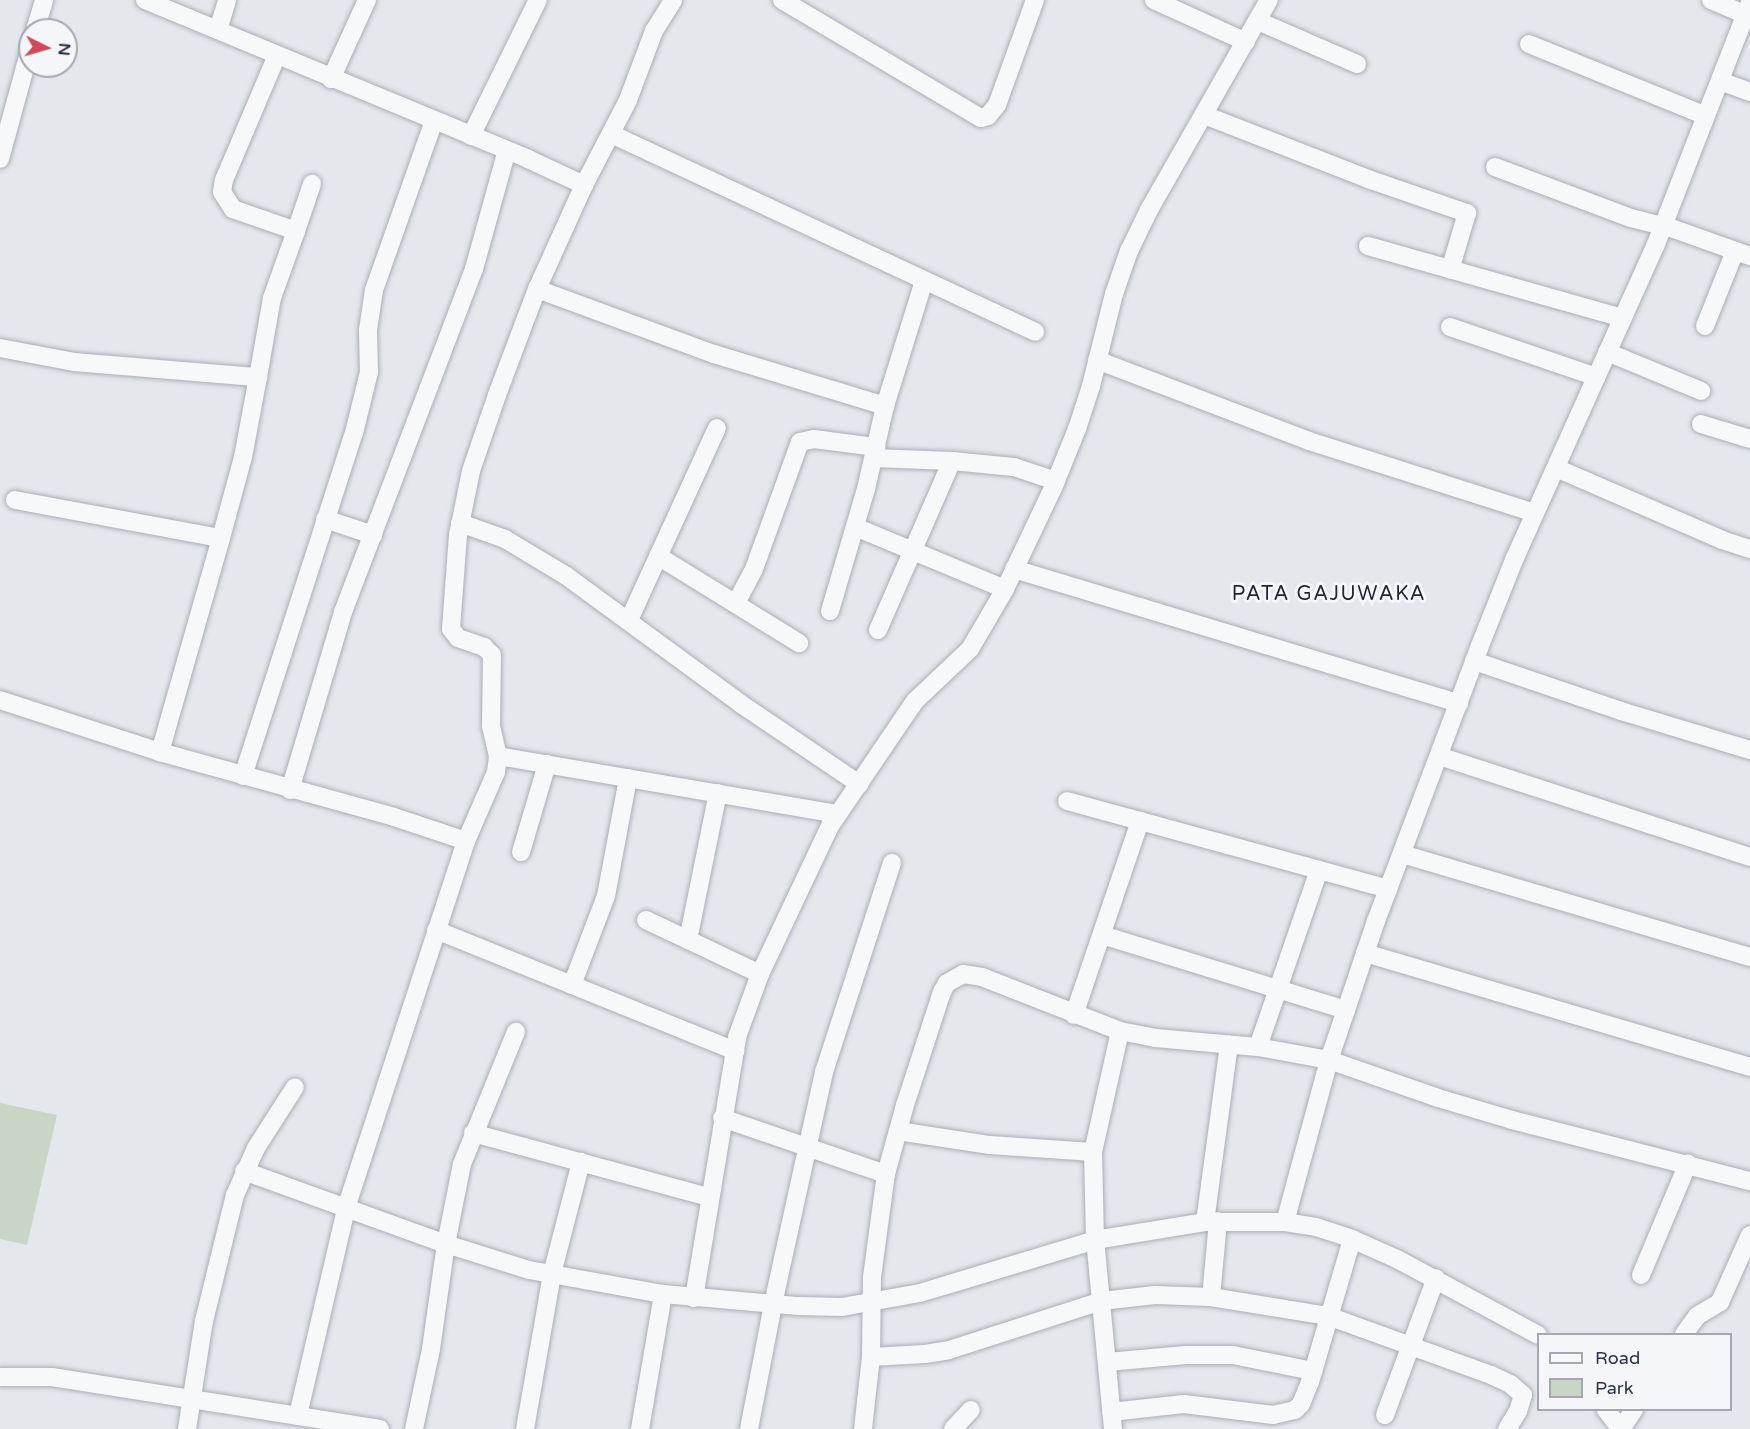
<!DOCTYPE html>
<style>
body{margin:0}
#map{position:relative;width:1750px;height:1429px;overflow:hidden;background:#e4e7ec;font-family:"Varela Round",sans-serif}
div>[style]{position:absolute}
.green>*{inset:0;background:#c9d6c5}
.roads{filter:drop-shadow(0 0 2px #a9aeb7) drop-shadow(0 0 2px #a9aeb7)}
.minor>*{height:18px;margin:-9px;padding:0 9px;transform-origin:9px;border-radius:9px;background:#f7f8fa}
span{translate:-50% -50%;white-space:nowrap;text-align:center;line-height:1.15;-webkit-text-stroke:6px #f4f6f9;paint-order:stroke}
.neighbourhood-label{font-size:20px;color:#1d2536;letter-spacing:1.5px}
.legend{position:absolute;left:1537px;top:1333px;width:195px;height:78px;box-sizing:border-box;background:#f4f6f9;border:2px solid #a4a8b1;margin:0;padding:8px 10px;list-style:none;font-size:18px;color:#2b3445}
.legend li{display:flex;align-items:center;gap:12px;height:30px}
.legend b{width:30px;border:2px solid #a4a8b1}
.north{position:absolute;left:18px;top:18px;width:60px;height:60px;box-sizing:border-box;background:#f4f6f9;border:2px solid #a4a8b1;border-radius:50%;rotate:95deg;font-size:16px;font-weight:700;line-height:24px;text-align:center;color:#2b3445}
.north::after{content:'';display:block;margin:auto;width:21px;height:27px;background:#d1495b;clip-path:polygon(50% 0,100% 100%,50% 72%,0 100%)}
</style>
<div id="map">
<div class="green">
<i style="clip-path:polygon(0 1103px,57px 1115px,27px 1245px,0 1239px)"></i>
</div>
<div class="roads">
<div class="minor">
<i style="left:145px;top:0;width:415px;rotate:22.5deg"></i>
<i style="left:528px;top:159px;width:62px;rotate:24.9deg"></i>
<i style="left:584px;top:185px;width:114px;rotate:114.3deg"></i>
<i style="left:537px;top:289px;width:113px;rotate:110.7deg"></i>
<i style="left:497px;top:395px;width:80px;rotate:108.9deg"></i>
<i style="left:471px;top:471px;width:65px;rotate:101.5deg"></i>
<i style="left:458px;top:535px;width:94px;rotate:94.3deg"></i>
<i style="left:451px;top:629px;width:11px;rotate:52deg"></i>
<i style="left:458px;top:638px;width:28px;rotate:19deg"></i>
<i style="left:484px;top:647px;width:11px;rotate:45deg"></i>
<i style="left:492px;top:655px;width:71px;rotate:90.8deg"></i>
<i style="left:491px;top:726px;width:31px;rotate:77deg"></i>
<i style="left:498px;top:756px;width:16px;rotate:97deg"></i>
<i style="left:496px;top:772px;width:75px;rotate:113.5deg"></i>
<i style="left:782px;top:0;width:231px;rotate:30.7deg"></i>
<i style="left:981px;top:118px;width:7px;rotate:-16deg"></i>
<i style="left:988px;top:116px;width:14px;rotate:-51deg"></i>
<i style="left:997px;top:105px;width:112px;rotate:-70.1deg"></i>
<i style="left:1154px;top:0;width:101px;rotate:24.5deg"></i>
<i style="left:1711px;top:0;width:38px;rotate:23deg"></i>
<i style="left:1258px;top:21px;width:108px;rotate:23.5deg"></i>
<i style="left:35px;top:30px;width:31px;rotate:-73deg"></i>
<i style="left:218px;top:30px;width:31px;rotate:-73deg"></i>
<i style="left:1529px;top:44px;width:191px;rotate:22.1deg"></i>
<i style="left:331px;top:79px;width:87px;rotate:-65.5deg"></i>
<i style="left:1720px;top:81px;width:32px;rotate:20deg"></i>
<i style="left:1204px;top:115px;width:176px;rotate:21.3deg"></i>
<i style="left:1368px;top:179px;width:105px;rotate:19deg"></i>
<i style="left:1467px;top:213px;width:59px;rotate:106.6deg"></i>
<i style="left:611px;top:134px;width:468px;rotate:25deg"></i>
<i style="left:471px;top:136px;width:152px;rotate:-63.8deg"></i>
<i style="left:0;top:159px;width:114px;rotate:-74.7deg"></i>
<i style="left:1495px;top:167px;width:145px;rotate:20.6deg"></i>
<i style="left:1631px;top:218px;width:44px;rotate:14.3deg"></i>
<i style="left:1674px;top:229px;width:81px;rotate:19.6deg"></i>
<i style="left:584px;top:185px;width:96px;rotate:-62.6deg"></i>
<i style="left:628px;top:100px;width:74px;rotate:-69.4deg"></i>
<i style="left:654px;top:31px;width:36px;rotate:-58deg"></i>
<i style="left:296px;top:231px;width:50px;rotate:-71.2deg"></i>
<i style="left:1368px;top:246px;width:265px;rotate:15.8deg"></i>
<i style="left:537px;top:289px;width:189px;rotate:20.2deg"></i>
<i style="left:714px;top:354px;width:179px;rotate:16.9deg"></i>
<i style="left:1705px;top:326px;width:81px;rotate:-68.2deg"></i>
<i style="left:1450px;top:327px;width:155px;rotate:18.8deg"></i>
<i style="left:0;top:348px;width:75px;rotate:10.7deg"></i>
<i style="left:74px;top:362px;width:185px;rotate:4.7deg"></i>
<i style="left:258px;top:377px;width:81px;rotate:100.6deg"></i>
<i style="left:243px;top:457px;width:84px;rotate:105.2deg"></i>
<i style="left:1607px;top:352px;width:102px;rotate:22.5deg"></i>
<i style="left:1097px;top:360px;width:227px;rotate:20.9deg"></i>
<i style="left:1309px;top:441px;width:237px;rotate:17.7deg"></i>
<i style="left:258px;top:377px;width:80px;rotate:-80deg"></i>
<i style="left:272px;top:298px;width:71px;rotate:-70.3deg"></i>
<i style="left:296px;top:231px;width:67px;rotate:-160.8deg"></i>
<i style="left:233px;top:209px;width:20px;rotate:-123deg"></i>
<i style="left:222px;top:192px;width:12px;rotate:-81deg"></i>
<i style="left:224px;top:180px;width:136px;rotate:-67deg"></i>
<i style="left:1701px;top:424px;width:51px;rotate:17deg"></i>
<i style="left:874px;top:458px;width:78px;rotate:2.2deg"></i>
<i style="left:952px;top:461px;width:62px;rotate:5.5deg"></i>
<i style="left:1014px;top:467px;width:44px;rotate:18.4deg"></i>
<i style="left:1556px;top:468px;width:181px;rotate:23.4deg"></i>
<i style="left:1722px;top:540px;width:29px;rotate:18deg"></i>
<i style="left:15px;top:500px;width:209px;rotate:10.5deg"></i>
<i style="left:221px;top:538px;width:223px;rotate:105.9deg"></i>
<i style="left:325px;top:519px;width:51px;rotate:18.4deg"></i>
<i style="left:460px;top:523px;width:48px;rotate:19.6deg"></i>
<i style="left:505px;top:539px;width:70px;rotate:31deg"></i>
<i style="left:565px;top:575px;width:218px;rotate:36.2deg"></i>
<i style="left:741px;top:704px;width:143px;rotate:34.1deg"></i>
<i style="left:855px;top:527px;width:162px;rotate:22.5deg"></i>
<i style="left:658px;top:556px;width:166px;rotate:31.7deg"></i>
<i style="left:1014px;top:569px;width:465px;rotate:16.8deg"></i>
<i style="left:736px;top:603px;width:38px;rotate:-62deg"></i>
<i style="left:754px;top:569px;width:135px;rotate:-70.1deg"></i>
<i style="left:800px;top:442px;width:14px;rotate:-12deg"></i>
<i style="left:814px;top:439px;width:63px;rotate:7.4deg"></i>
<i style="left:830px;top:611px;width:127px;rotate:-73.6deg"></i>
<i style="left:866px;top:489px;width:85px;rotate:-77.1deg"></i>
<i style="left:885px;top:406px;width:131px;rotate:-72.7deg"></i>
<i style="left:629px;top:620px;width:211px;rotate:-65.4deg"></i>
<i style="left:878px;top:630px;width:184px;rotate:-66.4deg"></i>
<i style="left:1474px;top:661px;width:155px;rotate:18.8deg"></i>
<i style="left:1621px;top:711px;width:135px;rotate:16.8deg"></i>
<i style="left:0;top:700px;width:168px;rotate:18deg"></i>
<i style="left:160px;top:752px;width:243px;rotate:15.5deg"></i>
<i style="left:394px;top:817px;width:76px;rotate:18.4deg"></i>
<i style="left:466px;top:841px;width:387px;rotate:108.1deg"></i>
<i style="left:346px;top:1209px;width:212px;rotate:103.1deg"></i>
<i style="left:498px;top:756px;width:345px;rotate:9.7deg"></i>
<i style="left:1439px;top:756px;width:327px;rotate:18deg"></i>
<i style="left:243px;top:776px;width:361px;rotate:-72.1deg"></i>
<i style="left:354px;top:433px;width:63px;rotate:-76.2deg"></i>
<i style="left:369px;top:372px;width:42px;rotate:-91.4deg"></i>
<i style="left:368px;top:330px;width:40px;rotate:-81.5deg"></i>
<i style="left:374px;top:290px;width:179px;rotate:-70.5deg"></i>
<i style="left:290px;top:790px;width:186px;rotate:-73.4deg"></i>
<i style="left:343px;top:612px;width:367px;rotate:-69.1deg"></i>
<i style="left:474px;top:269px;width:123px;rotate:-74.5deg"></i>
<i style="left:1067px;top:801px;width:333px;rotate:15.3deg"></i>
<i style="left:521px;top:852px;width:92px;rotate:-73.5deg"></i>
<i style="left:1402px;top:854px;width:363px;rotate:16.5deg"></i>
<i style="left:646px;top:920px;width:126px;rotate:25.3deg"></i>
<i style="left:436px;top:930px;width:323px;rotate:22deg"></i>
<i style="left:1102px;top:935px;width:255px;rotate:17.1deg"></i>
<i style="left:688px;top:940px;width:150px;rotate:-78.5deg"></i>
<i style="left:1365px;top:953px;width:402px;rotate:16.5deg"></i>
<i style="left:572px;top:985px;width:95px;rotate:-69.1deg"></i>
<i style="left:606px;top:896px;width:120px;rotate:-79.4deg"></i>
<i style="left:1074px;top:1015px;width:205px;rotate:-71.2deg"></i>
<i style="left:1258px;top:1047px;width:187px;rotate:-71deg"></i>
<i style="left:722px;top:1118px;width:173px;rotate:18.9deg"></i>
<i style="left:898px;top:1131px;width:93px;rotate:8.7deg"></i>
<i style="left:990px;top:1145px;width:103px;rotate:3.9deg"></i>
<i style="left:473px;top:1133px;width:245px;rotate:15.2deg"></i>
<i style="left:244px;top:1171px;width:215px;rotate:19.9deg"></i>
<i style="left:446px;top:1244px;width:87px;rotate:17.4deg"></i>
<i style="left:529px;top:1270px;width:136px;rotate:10.2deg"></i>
<i style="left:663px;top:1294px;width:136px;rotate:5.1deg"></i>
<i style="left:798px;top:1306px;width:44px;rotate:1.3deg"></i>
<i style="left:842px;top:1307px;width:79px;rotate:-10.2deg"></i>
<i style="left:920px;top:1293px;width:183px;rotate:-16.8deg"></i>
<i style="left:1095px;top:1240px;width:111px;rotate:-9.3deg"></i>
<i style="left:1205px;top:1222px;width:80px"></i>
<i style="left:1285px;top:1222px;width:31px;rotate:9deg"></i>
<i style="left:1316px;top:1227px;width:38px;rotate:18deg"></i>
<i style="left:1352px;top:1239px;width:49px;rotate:24deg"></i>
<i style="left:1397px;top:1259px;width:160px;rotate:28.3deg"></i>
<i style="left:1205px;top:1222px;width:179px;rotate:-82.3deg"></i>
<i style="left:1285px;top:1222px;width:168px;rotate:-74.8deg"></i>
<i style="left:1329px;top:1060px;width:53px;rotate:-71.2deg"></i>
<i style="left:1346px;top:1010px;width:94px;rotate:-71.4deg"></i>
<i style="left:1376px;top:921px;width:292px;rotate:-69.3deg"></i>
<i style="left:1479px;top:648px;width:95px;rotate:-68.3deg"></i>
<i style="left:1514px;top:560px;width:346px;rotate:-65.8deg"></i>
<i style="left:1656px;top:244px;width:259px;rotate:-68.7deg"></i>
<i style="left:1641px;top:1275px;width:121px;rotate:-67.2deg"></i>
<i style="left:1211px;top:1297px;width:76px;rotate:-84.7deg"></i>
<i style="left:694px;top:1298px;width:265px;rotate:-80.6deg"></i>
<i style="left:737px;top:1037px;width:67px;rotate:-69.9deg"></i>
<i style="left:760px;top:974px;width:164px;rotate:-64.7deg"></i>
<i style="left:830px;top:826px;width:151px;rotate:-55.8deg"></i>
<i style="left:915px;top:701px;width:76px;rotate:-43.4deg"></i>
<i style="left:970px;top:649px;width:69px;rotate:-59.7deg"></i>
<i style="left:1005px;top:589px;width:112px;rotate:-64.6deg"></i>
<i style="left:1053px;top:488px;width:64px;rotate:-67.9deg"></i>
<i style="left:1077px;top:429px;width:45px;rotate:-72deg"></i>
<i style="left:1091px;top:386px;width:95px;rotate:-76deg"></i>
<i style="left:1114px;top:294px;width:46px;rotate:-70.8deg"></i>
<i style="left:1129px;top:251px;width:46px;rotate:-64deg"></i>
<i style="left:1149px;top:210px;width:242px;rotate:-60.3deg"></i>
<i style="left:1684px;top:1334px;width:22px;rotate:-54deg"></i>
<i style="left:1697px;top:1316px;width:27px;rotate:-31deg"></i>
<i style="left:1720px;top:1302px;width:73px;rotate:-65.9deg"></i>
<i style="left:871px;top:1357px;width:54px;rotate:-3.2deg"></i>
<i style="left:925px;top:1354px;width:24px;rotate:-9deg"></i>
<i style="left:949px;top:1350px;width:161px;rotate:-17.8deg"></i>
<i style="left:1102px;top:1301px;width:53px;rotate:-6.5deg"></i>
<i style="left:1155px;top:1295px;width:56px;rotate:2deg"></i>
<i style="left:1211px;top:1297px;width:119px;rotate:9.2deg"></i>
<i style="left:1328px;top:1316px;width:173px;rotate:19.9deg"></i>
<i style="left:1491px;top:1375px;width:21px;rotate:25deg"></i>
<i style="left:1510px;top:1384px;width:17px;rotate:40deg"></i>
<i style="left:1523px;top:1395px;width:17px;rotate:107deg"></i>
<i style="left:1518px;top:1411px;width:21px;rotate:121deg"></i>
<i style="left:1107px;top:1362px;width:79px;rotate:-5.1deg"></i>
<i style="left:1186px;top:1355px;width:47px"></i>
<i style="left:1233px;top:1355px;width:82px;rotate:11.3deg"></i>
<i style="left:0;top:1377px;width:52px"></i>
<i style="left:52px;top:1377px;width:332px;rotate:9deg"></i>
<i style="left:1606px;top:1410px;width:24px;rotate:52deg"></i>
<i style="left:1111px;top:1412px;width:73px;rotate:-6.3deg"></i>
<i style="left:1184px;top:1404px;width:90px;rotate:7deg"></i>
<i style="left:1273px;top:1415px;width:23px;rotate:-13deg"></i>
<i style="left:1295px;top:1410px;width:8px;rotate:-45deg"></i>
<i style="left:1301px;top:1404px;width:24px;rotate:-68deg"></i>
<i style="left:1310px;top:1382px;width:149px;rotate:-73.6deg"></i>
<i style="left:1385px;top:1415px;width:146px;rotate:-69.6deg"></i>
<i style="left:187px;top:1429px;width:109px;rotate:-81.1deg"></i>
<i style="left:204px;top:1321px;width:130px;rotate:-76.2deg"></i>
<i style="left:235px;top:1195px;width:51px;rotate:-65.9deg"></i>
<i style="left:256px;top:1148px;width:72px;rotate:-57.4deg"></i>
<i style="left:414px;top:1429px;width:82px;rotate:-78deg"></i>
<i style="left:431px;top:1349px;width:106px;rotate:-81.9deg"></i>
<i style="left:446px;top:1244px;width:82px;rotate:-78.7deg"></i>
<i style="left:462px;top:1164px;width:143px;rotate:-67.8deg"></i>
<i style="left:525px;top:1429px;width:157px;rotate:-80.1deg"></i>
<i style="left:552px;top:1274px;width:116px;rotate:-75.5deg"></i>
<i style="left:640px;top:1429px;width:137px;rotate:-80.3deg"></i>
<i style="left:749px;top:1429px;width:127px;rotate:-79.1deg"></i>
<i style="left:773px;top:1304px;width:238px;rotate:-77.6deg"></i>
<i style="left:824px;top:1072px;width:220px;rotate:-72deg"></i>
<i style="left:863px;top:1429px;width:72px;rotate:-83.7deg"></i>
<i style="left:871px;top:1357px;width:80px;rotate:-89.3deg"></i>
<i style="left:872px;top:1277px;width:104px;rotate:-82.3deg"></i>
<i style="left:886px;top:1174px;width:72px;rotate:-74.6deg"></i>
<i style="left:905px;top:1105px;width:119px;rotate:-71.9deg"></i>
<i style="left:942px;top:992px;width:10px;rotate:-61deg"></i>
<i style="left:947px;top:983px;width:18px;rotate:-29deg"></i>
<i style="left:963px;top:974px;width:19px;rotate:9deg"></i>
<i style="left:982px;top:977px;width:148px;rotate:21.4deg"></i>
<i style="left:1120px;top:1031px;width:36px;rotate:11deg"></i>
<i style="left:1155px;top:1038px;width:103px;rotate:5deg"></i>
<i style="left:1258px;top:1047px;width:72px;rotate:10.4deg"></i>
<i style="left:1329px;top:1060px;width:115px;rotate:19.2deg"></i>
<i style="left:1438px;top:1098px;width:77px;rotate:16.6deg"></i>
<i style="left:1512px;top:1120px;width:246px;rotate:14.4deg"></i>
<i style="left:953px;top:1429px;width:26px;rotate:-47deg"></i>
<i style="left:1113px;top:1429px;width:190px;rotate:-95.4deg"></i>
<i style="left:1095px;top:1240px;width:88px;rotate:-91.3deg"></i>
<i style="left:1093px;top:1152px;width:124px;rotate:-77.4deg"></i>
<i style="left:1621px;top:1429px;width:23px;rotate:-56deg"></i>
</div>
</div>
<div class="neighbourhood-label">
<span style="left:1329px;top:594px">PATA GAJUWAKA</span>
</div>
<ul class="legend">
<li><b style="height:8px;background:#f7f8fa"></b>Road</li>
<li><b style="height:16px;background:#c9d6c5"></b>Park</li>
</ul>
<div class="north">N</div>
</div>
